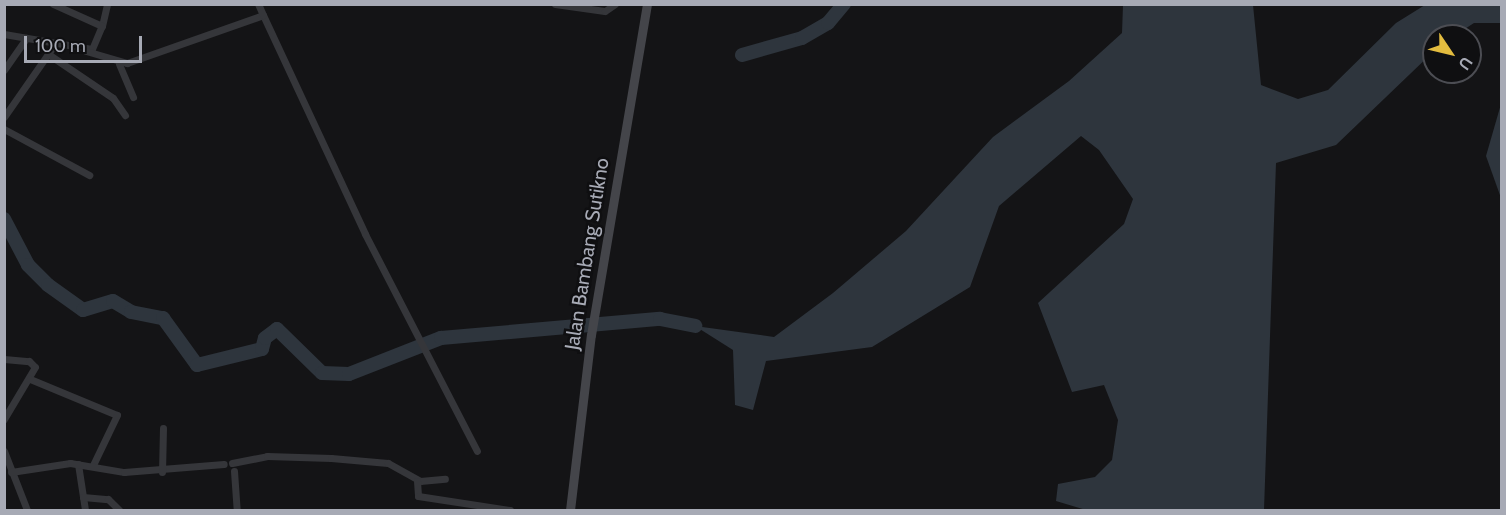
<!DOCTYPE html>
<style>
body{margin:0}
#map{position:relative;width:1506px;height:515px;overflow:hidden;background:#141416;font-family:Cabin,sans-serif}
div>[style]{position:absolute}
.water>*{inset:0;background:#2e353d}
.river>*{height:14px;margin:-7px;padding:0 7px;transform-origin:7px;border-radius:7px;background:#2e353d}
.street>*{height:7px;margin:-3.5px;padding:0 3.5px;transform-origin:3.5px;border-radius:3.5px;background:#35363a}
.secondary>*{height:9px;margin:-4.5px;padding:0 4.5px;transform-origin:4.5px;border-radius:4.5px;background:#44454a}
span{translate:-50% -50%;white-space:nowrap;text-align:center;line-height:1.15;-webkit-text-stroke:5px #0f0f11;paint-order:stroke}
.street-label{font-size:20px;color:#a7aab5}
.frame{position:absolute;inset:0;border:6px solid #a7aab5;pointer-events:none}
.north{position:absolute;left:1422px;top:24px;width:60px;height:60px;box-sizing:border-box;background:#0f0f11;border:2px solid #4c4d53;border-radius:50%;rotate:125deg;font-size:16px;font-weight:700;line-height:24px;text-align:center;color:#a7aab5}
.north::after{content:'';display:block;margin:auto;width:21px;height:27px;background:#e3bc3f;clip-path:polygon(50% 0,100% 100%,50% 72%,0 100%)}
.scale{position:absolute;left:24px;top:36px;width:118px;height:27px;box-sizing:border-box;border:3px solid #a7aab5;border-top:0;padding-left:8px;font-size:18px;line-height:21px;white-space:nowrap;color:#a7aab5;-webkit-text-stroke:4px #0f0f11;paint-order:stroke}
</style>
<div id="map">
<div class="water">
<i style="clip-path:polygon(1123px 5px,1253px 5px,1261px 85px,1298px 99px,1328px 90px,1396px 23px,1425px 5px,1501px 5px,1501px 23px,1474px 23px,1454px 36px,1434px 36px,1434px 51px,1336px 145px,1276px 163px,1264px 510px,1086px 510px,1056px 501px,1058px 484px,1095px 477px,1112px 460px,1118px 420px,1104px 385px,1072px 392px,1038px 303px,1124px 224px,1133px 199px,1099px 150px,1081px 136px,999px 206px,970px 287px,872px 347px,766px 361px,753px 410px,735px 405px,733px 350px,695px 326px,774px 337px,833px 293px,906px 231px,993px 137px,1069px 81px,1122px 33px)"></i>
<i style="clip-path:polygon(1501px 104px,1501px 198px,1486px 156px)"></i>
</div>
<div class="river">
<i style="left:742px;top:55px;width:62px;rotate:-15.8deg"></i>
<i style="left:802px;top:38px;width:30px;rotate:-30deg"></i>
<i style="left:828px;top:23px;width:25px;rotate:-50deg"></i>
<i style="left:4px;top:219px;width:52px;rotate:62.4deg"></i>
<i style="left:28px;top:265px;width:28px;rotate:45deg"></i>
<i style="left:48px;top:285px;width:43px;rotate:35.5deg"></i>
<i style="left:83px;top:310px;width:31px;rotate:-17deg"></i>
<i style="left:113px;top:301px;width:21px;rotate:31deg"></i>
<i style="left:131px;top:312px;width:33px;rotate:11deg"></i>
<i style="left:163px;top:318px;width:58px;rotate:54.1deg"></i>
<i style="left:197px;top:365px;width:67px;rotate:-13.8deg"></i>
<i style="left:262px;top:349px;width:11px;rotate:-75deg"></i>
<i style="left:265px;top:338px;width:15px;rotate:-37deg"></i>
<i style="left:277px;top:329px;width:63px;rotate:44.4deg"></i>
<i style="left:322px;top:373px;width:27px;rotate:2deg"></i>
<i style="left:349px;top:374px;width:99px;rotate:-21.4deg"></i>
<i style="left:441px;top:338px;width:220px;rotate:-5deg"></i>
<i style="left:660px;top:319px;width:36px;rotate:11deg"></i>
</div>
<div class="street">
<i style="left:555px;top:4px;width:50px;rotate:8deg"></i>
<i style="left:605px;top:11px;width:12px;rotate:-35deg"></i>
<i style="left:263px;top:15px;width:242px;rotate:65deg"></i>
<i style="left:365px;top:234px;width:244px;rotate:62.7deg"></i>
<i style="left:102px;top:26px;width:23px;rotate:-77deg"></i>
<i style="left:4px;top:34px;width:89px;rotate:9.7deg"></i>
<i style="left:92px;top:49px;width:25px;rotate:-67deg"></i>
<i style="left:102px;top:26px;width:54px;rotate:-155.8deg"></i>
<i style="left:86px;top:51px;width:43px;rotate:16.3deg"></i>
<i style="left:127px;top:63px;width:144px;rotate:-19.4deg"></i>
<i style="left:263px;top:15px;width:12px;rotate:-114deg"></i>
<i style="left:48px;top:54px;width:78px;rotate:34.1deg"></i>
<i style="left:113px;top:98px;width:21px;rotate:55deg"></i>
<i style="left:119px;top:64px;width:36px;rotate:67deg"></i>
<i style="left:4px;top:70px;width:39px;rotate:-55deg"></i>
<i style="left:4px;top:117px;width:89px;rotate:-55.1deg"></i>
<i style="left:4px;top:129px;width:97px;rotate:28.4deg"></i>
<i style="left:4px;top:359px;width:25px;rotate:5deg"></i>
<i style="left:29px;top:361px;width:8px;rotate:45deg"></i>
<i style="left:35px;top:367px;width:61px;rotate:120.8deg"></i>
<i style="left:30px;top:379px;width:94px;rotate:22.5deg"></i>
<i style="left:117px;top:415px;width:55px;rotate:115.6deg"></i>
<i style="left:4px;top:451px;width:63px;rotate:68.7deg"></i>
<i style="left:232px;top:463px;width:36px;rotate:-11deg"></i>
<i style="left:267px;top:456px;width:64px;rotate:1.8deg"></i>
<i style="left:331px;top:458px;width:57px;rotate:5deg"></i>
<i style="left:388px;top:463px;width:37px;rotate:29deg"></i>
<i style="left:420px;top:481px;width:25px;rotate:-5deg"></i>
<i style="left:78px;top:464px;width:47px;rotate:81.3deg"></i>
<i style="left:234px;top:471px;width:39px;rotate:86deg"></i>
<i style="left:11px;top:472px;width:60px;rotate:-8.7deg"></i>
<i style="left:70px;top:463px;width:55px;rotate:9.5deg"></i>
<i style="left:124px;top:472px;width:100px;rotate:-4.6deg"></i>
<i style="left:162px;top:472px;width:44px;rotate:-88.7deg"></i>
<i style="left:417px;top:481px;width:15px;rotate:86deg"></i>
<i style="left:418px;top:496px;width:93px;rotate:8.7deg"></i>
<i style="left:83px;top:497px;width:25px;rotate:5deg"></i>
<i style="left:108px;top:499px;width:16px;rotate:45deg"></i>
</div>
<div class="secondary">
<i style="left:570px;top:510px;width:176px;rotate:-83.2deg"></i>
<i style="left:591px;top:335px;width:336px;rotate:-80.4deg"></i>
</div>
<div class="street-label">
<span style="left:587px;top:254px;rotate:-81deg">Jalan Bambang Sutikno</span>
</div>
<div class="frame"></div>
<div class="north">U</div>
<div class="scale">100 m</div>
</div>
